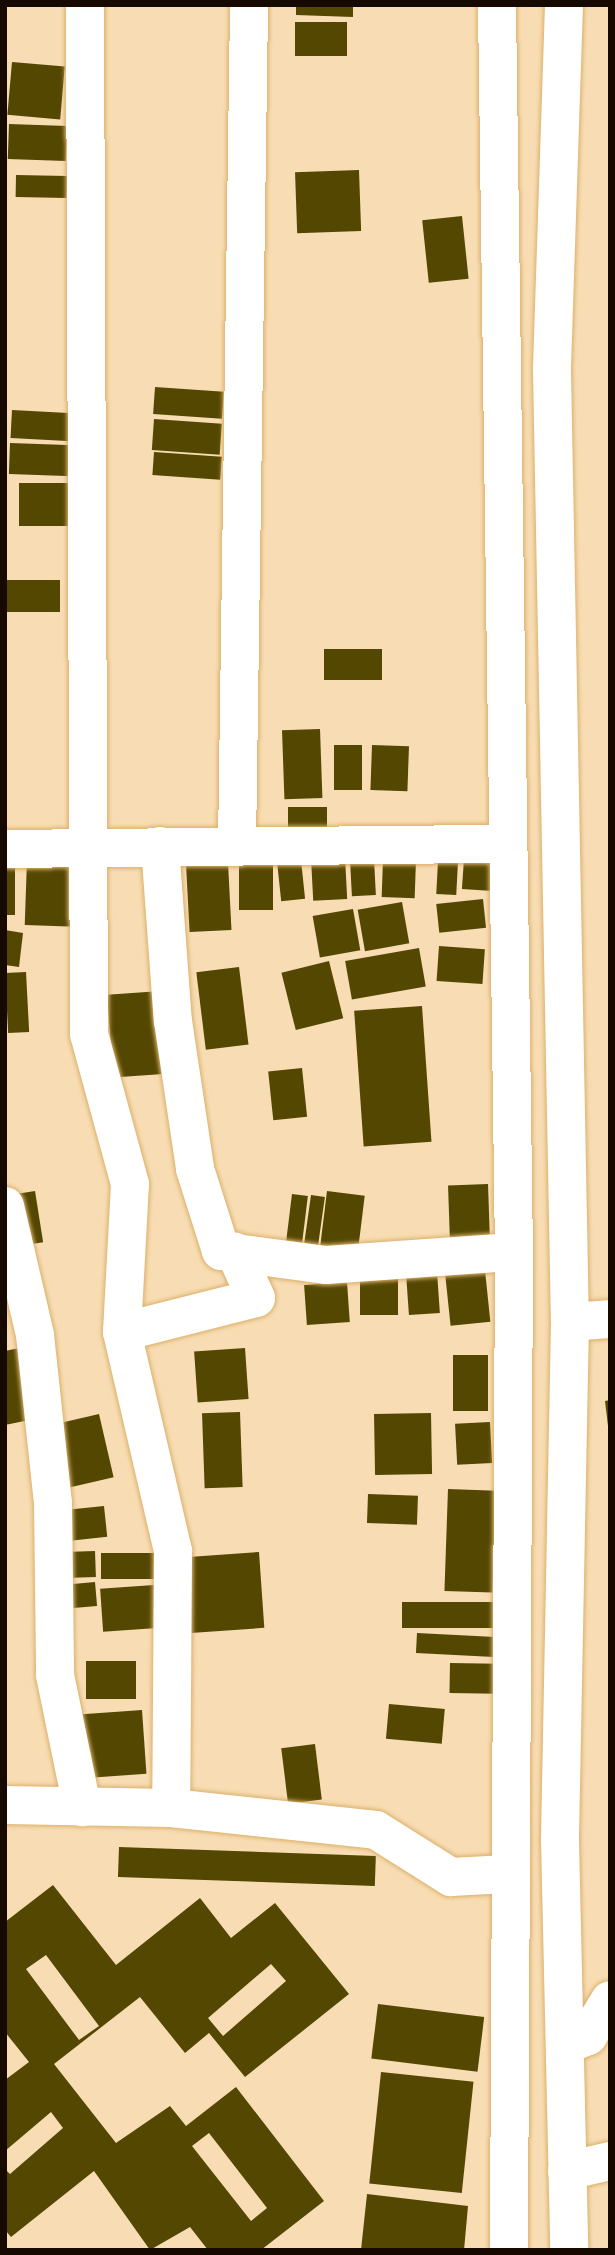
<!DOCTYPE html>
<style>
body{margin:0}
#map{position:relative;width:615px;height:2255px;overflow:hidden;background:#f8ddb4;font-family:Lato,sans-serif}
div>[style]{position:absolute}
.building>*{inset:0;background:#534702;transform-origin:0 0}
.roads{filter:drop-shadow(0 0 2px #dcb06a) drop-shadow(0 0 2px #dcb06a)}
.minor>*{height:38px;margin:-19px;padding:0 19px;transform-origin:19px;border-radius:19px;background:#fff}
.major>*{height:38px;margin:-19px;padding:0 19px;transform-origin:19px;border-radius:19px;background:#fff}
span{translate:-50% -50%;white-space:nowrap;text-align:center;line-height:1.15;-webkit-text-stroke:7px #feecd1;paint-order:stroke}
.frame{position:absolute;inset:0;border:7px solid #150900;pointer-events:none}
</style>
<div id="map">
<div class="building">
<i style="clip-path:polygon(296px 5px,353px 5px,353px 17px,296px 15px)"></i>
<i style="left:295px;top:22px;width:52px;height:34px"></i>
<i style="left:12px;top:62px;width:53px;height:53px;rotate:5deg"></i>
<i style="left:9px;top:124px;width:58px;height:35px;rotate:2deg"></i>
<i style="left:359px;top:170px;width:61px;height:64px;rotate:88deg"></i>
<i style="left:16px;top:175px;width:51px;height:22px;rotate:1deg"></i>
<i style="left:462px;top:216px;width:63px;height:40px;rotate:84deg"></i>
<i style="left:155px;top:387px;width:69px;height:27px;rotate:4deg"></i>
<i style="left:12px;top:410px;width:66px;height:28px;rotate:3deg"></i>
<i style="left:154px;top:419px;width:68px;height:31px;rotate:4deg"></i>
<i style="left:10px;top:443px;width:71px;height:31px;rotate:2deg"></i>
<i style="left:154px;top:452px;width:68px;height:23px;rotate:4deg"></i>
<i style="left:19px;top:483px;width:55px;height:43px"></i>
<i style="left:5px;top:580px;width:55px;height:32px"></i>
<i style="left:324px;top:649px;width:58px;height:31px"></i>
<i style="left:320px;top:729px;width:69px;height:38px;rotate:88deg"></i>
<i style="left:334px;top:745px;width:28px;height:45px"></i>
<i style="left:372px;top:745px;width:37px;height:45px;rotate:2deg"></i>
<i style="left:288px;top:807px;width:39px;height:38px"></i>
<i style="left:345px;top:857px;width:42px;height:34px;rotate:87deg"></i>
<i style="left:374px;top:859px;width:36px;height:24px;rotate:87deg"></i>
<i style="left:383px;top:859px;width:33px;height:38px;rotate:2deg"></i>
<i style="left:464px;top:859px;width:31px;height:30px;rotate:4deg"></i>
<i style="left:27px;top:860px;width:51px;height:65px;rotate:2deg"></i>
<i style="left:239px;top:860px;width:34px;height:50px"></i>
<i style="left:301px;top:860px;width:39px;height:24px;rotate:84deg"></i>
<i style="left:438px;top:861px;width:20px;height:33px;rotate:3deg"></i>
<i style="left:5px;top:862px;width:10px;height:53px"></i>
<i style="left:228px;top:863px;width:67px;height:42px;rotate:87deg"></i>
<i style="left:483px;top:899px;width:29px;height:47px;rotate:84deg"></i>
<i style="left:402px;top:902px;width:42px;height:45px;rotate:80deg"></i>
<i style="left:353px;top:909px;width:42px;height:41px;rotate:80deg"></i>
<i style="clip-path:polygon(5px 930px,23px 933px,19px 967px,5px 965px)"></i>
<i style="left:439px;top:946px;width:46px;height:35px;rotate:4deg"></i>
<i style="left:419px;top:948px;width:39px;height:75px;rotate:80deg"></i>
<i style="left:329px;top:961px;width:59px;height:49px;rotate:76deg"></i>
<i style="left:239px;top:967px;width:78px;height:43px;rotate:83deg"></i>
<i style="left:26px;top:972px;width:60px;height:21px;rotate:87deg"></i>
<i style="left:161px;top:991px;width:83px;height:54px;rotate:86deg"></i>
<i style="left:422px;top:1006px;width:136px;height:68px;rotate:86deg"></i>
<i style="left:302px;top:1068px;width:49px;height:34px;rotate:84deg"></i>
<i style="left:488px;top:1184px;width:54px;height:40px;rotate:88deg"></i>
<i style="left:35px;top:1191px;width:52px;height:24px;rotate:81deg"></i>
<i style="left:327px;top:1191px;width:38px;height:61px;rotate:7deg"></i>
<i style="left:292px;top:1194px;width:16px;height:52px;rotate:7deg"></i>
<i style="left:311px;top:1195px;width:14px;height:55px;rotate:8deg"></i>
<i style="left:484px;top:1261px;width:61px;height:40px;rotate:84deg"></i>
<i style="left:360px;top:1271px;width:38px;height:44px"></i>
<i style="left:437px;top:1272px;width:41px;height:31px;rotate:86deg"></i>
<i style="left:347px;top:1282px;width:40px;height:43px;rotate:86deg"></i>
<i style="clip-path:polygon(24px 1347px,39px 1418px,5px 1425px,5px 1351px)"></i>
<i style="left:245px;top:1348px;width:51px;height:51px;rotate:86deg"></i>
<i style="left:453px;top:1355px;width:35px;height:56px"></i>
<i style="clip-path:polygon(610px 1400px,610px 1426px,608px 1426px,605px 1401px)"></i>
<i style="left:240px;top:1412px;width:75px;height:38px;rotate:88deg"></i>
<i style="left:431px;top:1413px;width:61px;height:57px;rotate:89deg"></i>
<i style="left:99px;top:1414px;width:65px;height:51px;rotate:77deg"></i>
<i style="left:490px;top:1422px;width:41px;height:35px;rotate:87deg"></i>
<i style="left:448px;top:1489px;width:48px;height:102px;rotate:2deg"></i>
<i style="left:368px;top:1494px;width:50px;height:29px;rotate:2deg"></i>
<i style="left:104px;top:1506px;width:31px;height:44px;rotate:84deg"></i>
<i style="left:95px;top:1551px;width:26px;height:38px;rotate:88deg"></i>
<i style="left:259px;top:1552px;width:76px;height:81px;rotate:86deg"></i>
<i style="left:165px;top:1553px;width:26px;height:64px;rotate:90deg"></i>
<i style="left:95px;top:1582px;width:24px;height:36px;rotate:85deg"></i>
<i style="left:154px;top:1585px;width:43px;height:54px;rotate:86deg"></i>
<i style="left:501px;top:1602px;width:26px;height:99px;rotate:90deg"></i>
<i style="left:417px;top:1633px;width:88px;height:20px;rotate:3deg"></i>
<i style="left:136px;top:1661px;width:38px;height:50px;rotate:90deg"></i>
<i style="left:450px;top:1663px;width:47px;height:30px;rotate:1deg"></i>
<i style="left:389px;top:1704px;width:56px;height:35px;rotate:5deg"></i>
<i style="left:142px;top:1710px;width:64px;height:60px;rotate:86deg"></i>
<i style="left:315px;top:1744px;width:56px;height:34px;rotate:83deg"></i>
<i style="left:119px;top:1847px;width:257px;height:30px;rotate:2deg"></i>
<i style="clip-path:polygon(evenodd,53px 1885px,116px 1965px,200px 1898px,231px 1938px,275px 1903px,349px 1994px,245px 2077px,209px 2033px,185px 2053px,140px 1997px,54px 2064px,116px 2143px,170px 2106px,186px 2126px,236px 2087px,324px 2201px,261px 2250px,208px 2250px,190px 2227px,150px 2250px,94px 2171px,11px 2237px,5px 2230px,5px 2169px,10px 2174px,63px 2128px,51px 2112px,5px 2151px,5px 2080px,29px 2062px,5px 2032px,5px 1922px,53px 1885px,46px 1955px,99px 2026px,79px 2040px,26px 1969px,46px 1955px,53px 1885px,271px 1964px,286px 1981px,223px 2036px,208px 2018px,271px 1964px,53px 1885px,209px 2133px,267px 2208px,251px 2221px,192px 2146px,209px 2133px)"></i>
<i style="left:378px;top:2004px;width:107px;height:55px;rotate:7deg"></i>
<i style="left:381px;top:2072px;width:93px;height:112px;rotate:6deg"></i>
<i style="clip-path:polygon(367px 2194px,468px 2206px,464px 2250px,361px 2250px)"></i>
</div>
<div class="roads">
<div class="minor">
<i style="left:85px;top:5px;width:1029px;rotate:89.78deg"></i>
<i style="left:89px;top:1034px;width:156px;rotate:74.7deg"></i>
<i style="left:130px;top:1184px;width:148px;rotate:93.1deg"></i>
<i style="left:122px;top:1332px;width:225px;rotate:76.9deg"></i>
<i style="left:173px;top:1551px;width:257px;rotate:90.4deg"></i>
<i style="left:160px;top:846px;width:175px;rotate:85.8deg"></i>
<i style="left:173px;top:1021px;width:150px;rotate:81.5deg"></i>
<i style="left:195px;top:1169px;width:86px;rotate:72.4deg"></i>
<i style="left:221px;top:1251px;width:106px;rotate:7.6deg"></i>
<i style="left:326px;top:1265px;width:188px;rotate:-4deg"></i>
<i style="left:237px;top:846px;width:841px;rotate:-89.18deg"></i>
<i style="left:5px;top:849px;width:499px;rotate:-0.6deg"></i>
<i style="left:5px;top:1206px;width:132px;rotate:76.9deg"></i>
<i style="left:35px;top:1335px;width:169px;rotate:83.9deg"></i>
<i style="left:53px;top:1503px;width:172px;rotate:89.3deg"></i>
<i style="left:55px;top:1675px;width:135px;rotate:78.4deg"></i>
<i style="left:570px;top:1322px;width:40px;rotate:-4.3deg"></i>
<i style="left:122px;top:1332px;width:138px;rotate:-14.2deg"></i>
<i style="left:256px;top:1298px;width:51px;rotate:-114.5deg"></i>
<i style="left:5px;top:1805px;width:166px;rotate:1deg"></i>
<i style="left:171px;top:1808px;width:206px;rotate:6.1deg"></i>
<i style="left:376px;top:1830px;width:89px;rotate:32.1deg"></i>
<i style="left:451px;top:1877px;width:56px;rotate:-3.1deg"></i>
<i style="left:568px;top:2044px;width:22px;rotate:-22deg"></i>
<i style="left:588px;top:2036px;width:42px;rotate:-58.6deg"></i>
<i style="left:567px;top:2171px;width:44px;rotate:-13.1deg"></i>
</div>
<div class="major">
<i style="left:497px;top:5px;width:1247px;rotate:89.22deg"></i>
<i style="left:514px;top:1252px;width:998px;rotate:90.29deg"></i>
<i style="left:564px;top:5px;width:366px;rotate:91.9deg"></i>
<i style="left:552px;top:371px;width:951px;rotate:88.92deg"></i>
<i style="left:570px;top:1322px;width:518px;rotate:91.11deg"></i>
<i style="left:560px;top:1840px;width:410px;rotate:88.7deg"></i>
</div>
</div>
<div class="frame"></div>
</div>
